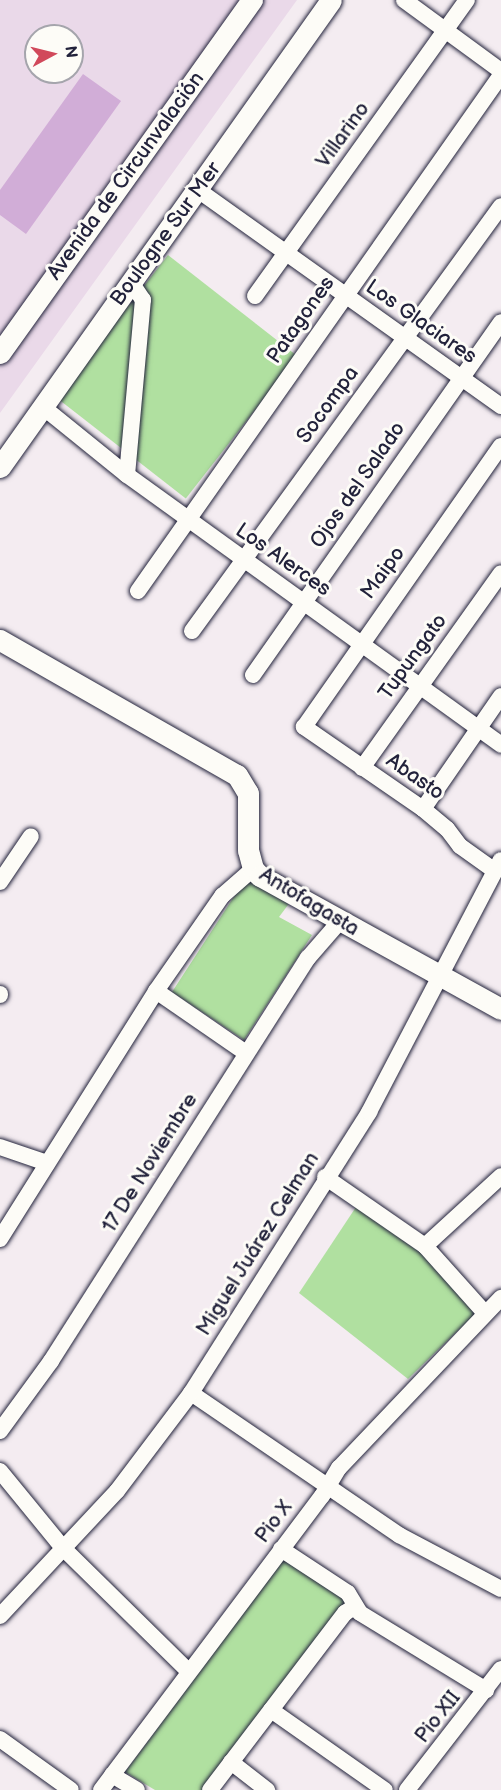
<!DOCTYPE html>
<meta charset="utf-8">
<style>
body{margin:0}
#map{position:relative;width:501px;height:1790px;overflow:hidden;background:#f4ecf1;font-family:"Balsamiq Sans",sans-serif}
div>[style]{position:absolute}
.built>*{inset:0;background:#ead9e9}
.green>*{inset:0;background:#b0e0a0;transform-origin:0 0}
.building>*{inset:0;background:#d1add7}
.roads{filter:drop-shadow(0 0 2px #22223b) drop-shadow(0 0 2px #22223b)}
.minor>*{height:16px;margin:-8px;padding:0 8px;transform-origin:8px;border-radius:8px;background:#fdfcf7}
.tertiary>*{height:21px;margin:-10.5px;padding:0 10.5px;transform-origin:10.5px;border-radius:10.5px;background:#fdfcf7}
span{translate:-50% -50%;white-space:nowrap;text-align:center;line-height:1.15;-webkit-text-stroke:6px #fdfcf7;paint-order:stroke}
.street-label{font-size:21px;color:#22223b}
.north{position:absolute;left:24px;top:24px;width:60px;height:60px;box-sizing:border-box;background:#fdfcf7;border:2px solid #a5a5ac;border-radius:50%;rotate:83deg;font-size:16px;font-weight:700;line-height:24px;text-align:center;color:#22223b}
.north::after{content:'';display:block;margin:auto;width:21px;height:27px;background:#d1495b;clip-path:polygon(50% 0,100% 100%,50% 72%,0 100%)}
</style>
<div id="map">
<div class="built">
<i style="clip-path:polygon(evenodd,0 0,297px 0,0 413px,0 0,36px 36px,72px 36px,72px 72px,36px 72px,36px 36px)"></i>
</div>
<div class="green">
<i style="left:168px;top:255px;width:164px;height:181px;rotate:38deg"></i>
<i style="clip-path:polygon(250px 879px,291px 901px,279px 917px,312px 935px,244px 1040px,172px 992px,233px 898px)"></i>
<i style="clip-path:polygon(356px 1207px,424px 1255px,475px 1314px,408px 1379px,299px 1293px)"></i>
<i style="clip-path:polygon(287px 1554px,351px 1600px,207px 1790px,155px 1790px,125px 1772px)"></i>
</div>
<div class="building">
<i style="clip-path:polygon(83px 74px,121px 101px,26px 234px,0 215px,0 190px)"></i>
</div>
<div class="roads">
<div class="minor">
<i style="left:404px;top:0;width:120px;rotate:36.2deg"></i>
<i style="left:198px;top:190px;width:372px;rotate:35.5deg"></i>
<i style="left:255px;top:296px;width:364px;rotate:-54.4deg"></i>
<i style="left:43px;top:407px;width:108px;rotate:39deg"></i>
<i style="left:127px;top:475px;width:461px;rotate:35.8deg"></i>
<i style="left:127px;top:475px;width:176px;rotate:-84.8deg"></i>
<i style="left:143px;top:300px;width:22px;rotate:-124deg"></i>
<i style="left:138px;top:591px;width:631px;rotate:-54.87deg"></i>
<i style="left:192px;top:631px;width:525px;rotate:-53.98deg"></i>
<i style="left:253px;top:675px;width:431px;rotate:-54.9deg"></i>
<i style="left:362px;top:768px;width:239px;rotate:-54.5deg"></i>
<i style="left:423px;top:809px;width:137px;rotate:-55.4deg"></i>
<i style="left:495px;top:871px;width:43px;rotate:-144.5deg"></i>
<i style="left:460px;top:846px;width:21px;rotate:-127deg"></i>
<i style="left:447px;top:829px;width:31px;rotate:-140deg"></i>
<i style="left:423px;top:809px;width:145px;rotate:-145.4deg"></i>
<i style="left:304px;top:727px;width:343px;rotate:-55deg"></i>
<i style="left:0;top:882px;width:55px;rotate:-56deg"></i>
<i style="left:156px;top:991px;width:109px;rotate:34.6deg"></i>
<i style="left:0;top:994px;width:1px;rotate:90deg"></i>
<i style="left:0;top:1147px;width:50px;rotate:18.8deg"></i>
<i style="left:325px;top:1177px;width:121px;rotate:34.6deg"></i>
<i style="left:425px;top:1246px;width:90px;rotate:48.2deg"></i>
<i style="left:0;top:1239px;width:293px;rotate:-57.8deg"></i>
<i style="left:156px;top:991px;width:116px;rotate:-55.2deg"></i>
<i style="left:222px;top:896px;width:41px;rotate:-41.1deg"></i>
<i style="left:425px;top:1246px;width:103px;rotate:-42.6deg"></i>
<i style="left:191px;top:1393px;width:252px;rotate:34.3deg"></i>
<i style="left:399px;top:1535px;width:115px;rotate:27.9deg"></i>
<i style="left:0;top:1431px;width:87px;rotate:-53.9deg"></i>
<i style="left:51px;top:1361px;width:478px;rotate:-57.5deg"></i>
<i style="left:308px;top:958px;width:49px;rotate:-49.1deg"></i>
<i style="left:0;top:1471px;width:99px;rotate:50.7deg"></i>
<i style="left:63px;top:1548px;width:175px;rotate:44.5deg"></i>
<i style="left:281px;top:1549px;width:80px;rotate:33.3deg"></i>
<i style="left:348px;top:1593px;width:23px;rotate:59deg"></i>
<i style="left:360px;top:1613px;width:148px;rotate:31.4deg"></i>
<i style="left:0;top:1616px;width:171px;rotate:-46.9deg"></i>
<i style="left:117px;top:1491px;width:123px;rotate:-52.9deg"></i>
<i style="left:191px;top:1393px;width:333px;rotate:-57.6deg"></i>
<i style="left:369px;top:1112px;width:284px;rotate:-62.4deg"></i>
<i style="left:271px;top:1710px;width:139px;rotate:35.1deg"></i>
<i style="left:0;top:1739px;width:87px;rotate:35.7deg"></i>
<i style="left:231px;top:1762px;width:46px;rotate:37.9deg"></i>
<i style="left:112px;top:1775px;width:29px;rotate:31deg"></i>
<i style="left:101px;top:1790px;width:368px;rotate:-53.1deg"></i>
<i style="left:322px;top:1496px;width:33px;rotate:-59deg"></i>
<i style="left:339px;top:1468px;width:235px;rotate:-46.4deg"></i>
<i style="left:210px;top:1790px;width:223px;rotate:-52.7deg"></i>
<i style="left:345px;top:1613px;width:11px;rotate:-34deg"></i>
<i style="left:407px;top:1790px;width:153px;rotate:-52.2deg"></i>
</div>
<div class="tertiary">
<i style="left:0;top:353px;width:434px;rotate:-54.5deg"></i>
<i style="left:0;top:467px;width:572px;rotate:-54.67deg"></i>
<i style="left:0;top:640px;width:273px;rotate:29.7deg"></i>
<i style="left:237px;top:775px;width:21px;rotate:59deg"></i>
<i style="left:248px;top:793px;width:57px;rotate:90deg"></i>
<i style="left:248px;top:850px;width:20px;rotate:75deg"></i>
<i style="left:253px;top:869px;width:10px;rotate:45deg"></i>
<i style="left:260px;top:876px;width:275px;rotate:28.9deg"></i>
</div>
</div>
<div class="street-label">
<span style="left:343px;top:135px;rotate:-54deg">Villarino</span>
<span style="left:126px;top:176px;rotate:-54deg">Avenida de Circunvalación</span>
<span style="left:166px;top:234px;rotate:-54deg">Boulogne Sur Mer</span>
<span style="left:301px;top:320px;rotate:-55deg">Patagones</span>
<span style="left:421px;top:322px;rotate:35deg">Los Glaciares</span>
<span style="left:328px;top:405px;rotate:-54deg">Socompa</span>
<span style="left:358px;top:485px;rotate:-55deg">Ojos del Salado</span>
<span style="left:283px;top:560px;rotate:35deg">Los Alerces</span>
<span style="left:383px;top:573px;rotate:-54deg">Maipo</span>
<span style="left:413px;top:657px;rotate:-54deg">Tupungato</span>
<span style="left:415px;top:777px;rotate:35deg">Abasto</span>
<span style="left:309px;top:902px;rotate:31deg">Antofagasta</span>
<span style="left:150px;top:1163px;rotate:-58deg">17 De Noviembre</span>
<span style="left:258px;top:1244px;rotate:-58deg">Miguel Juárez Celman</span>
<span style="left:274px;top:1522px;rotate:-53deg">Pio X</span>
<span style="left:438px;top:1717px;rotate:-52deg">Pio XII</span>
</div>
<div class="north">N</div>
</div>
